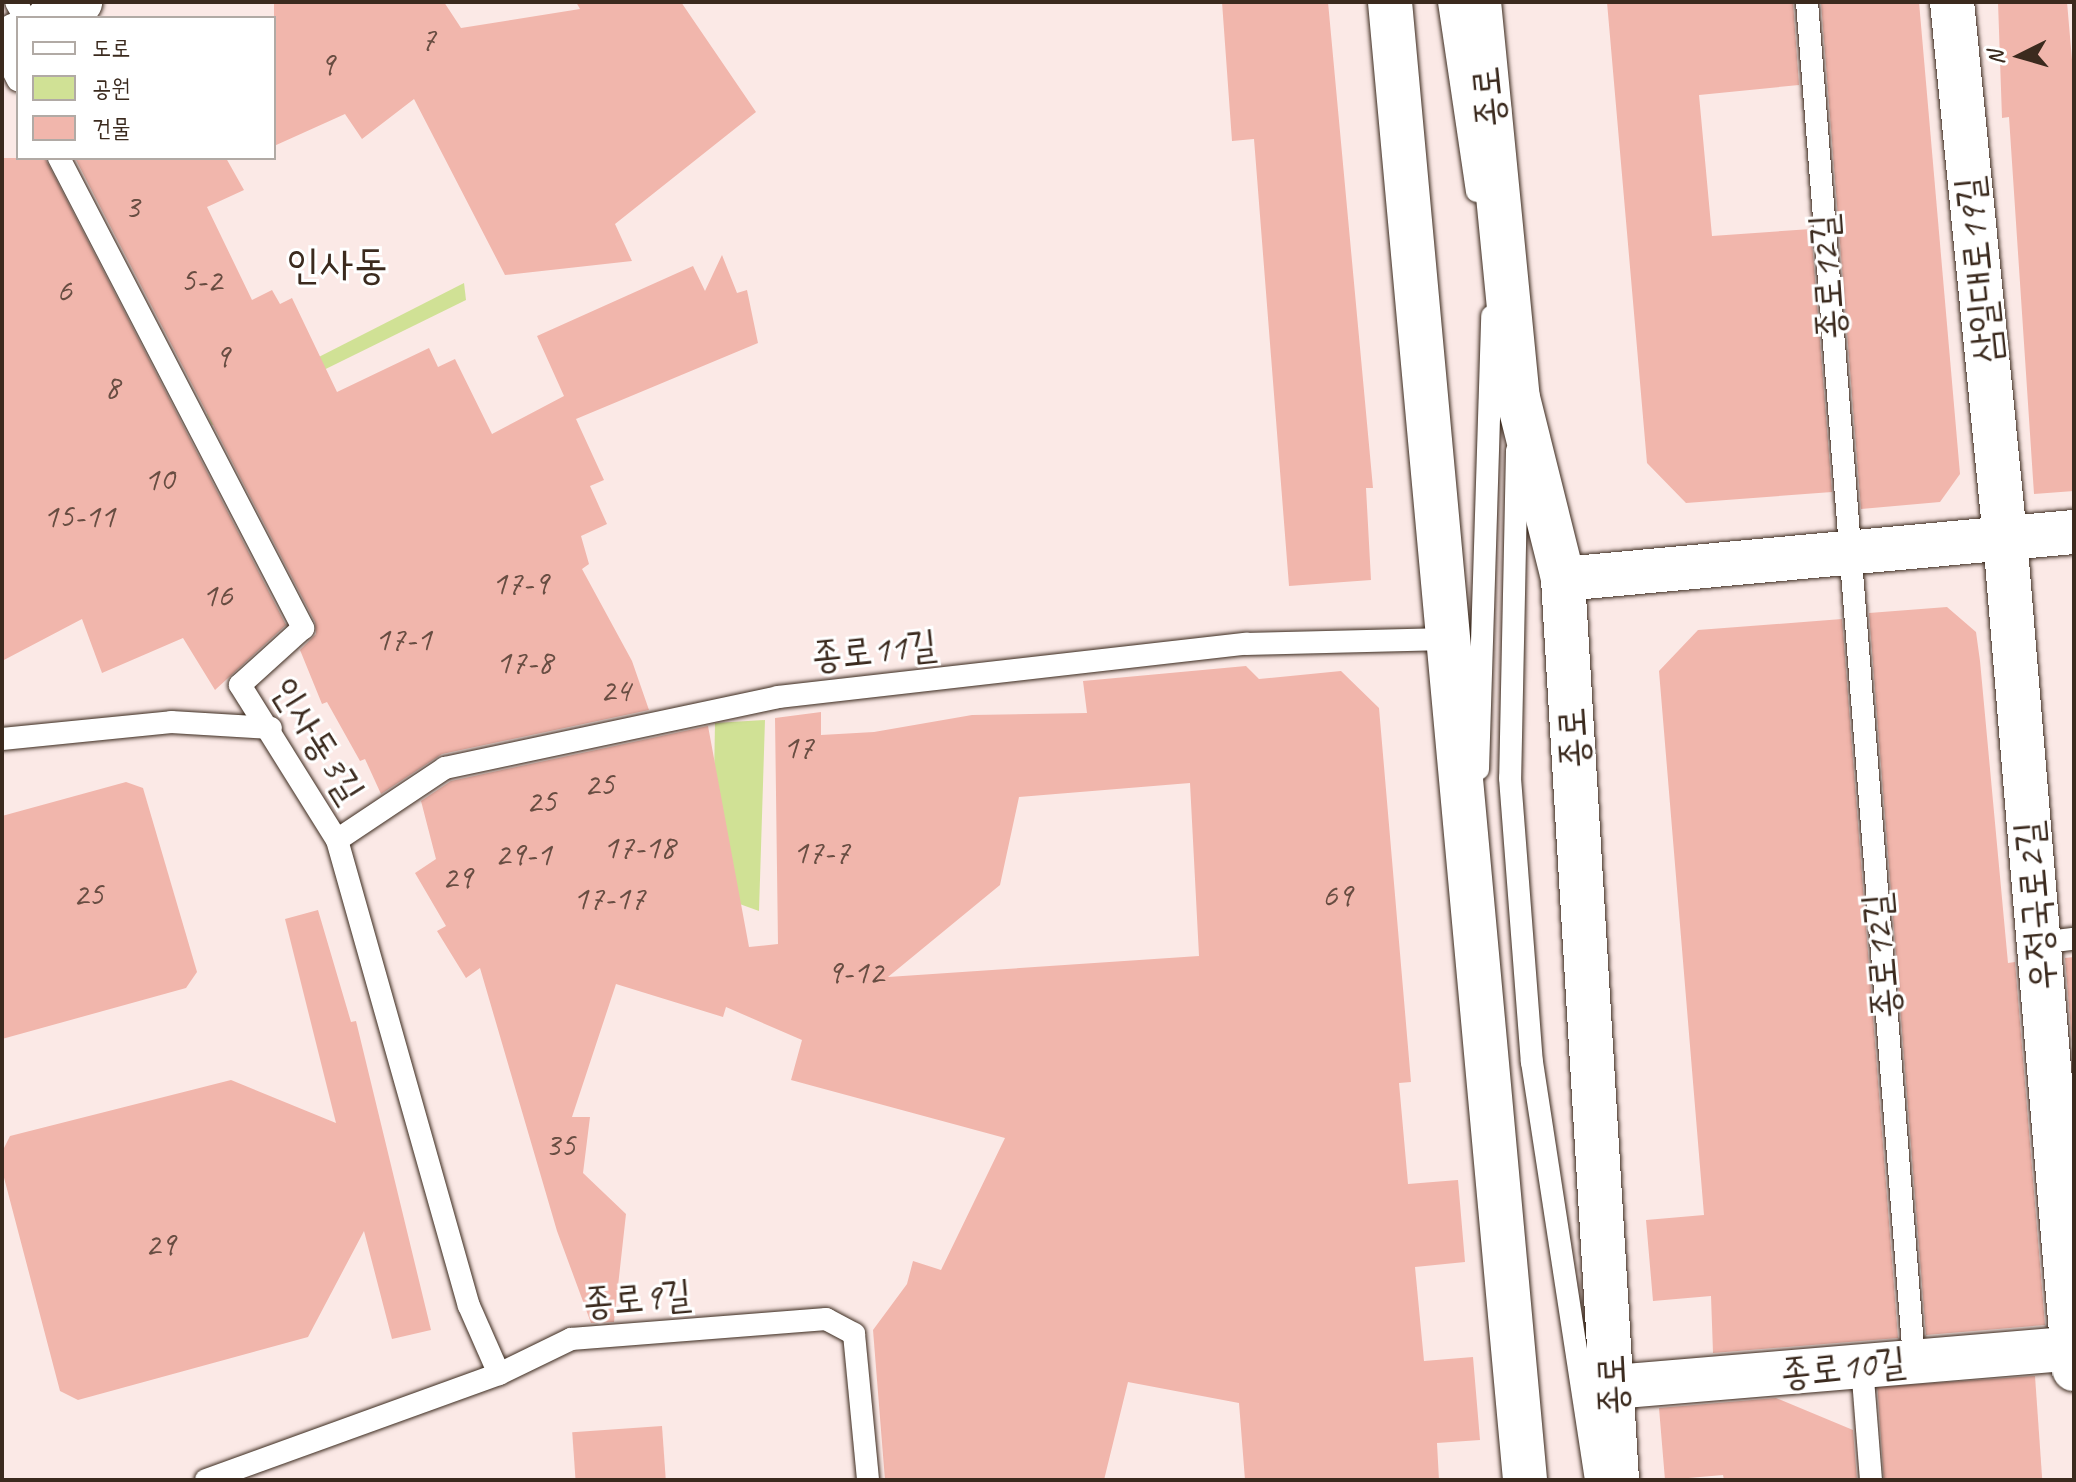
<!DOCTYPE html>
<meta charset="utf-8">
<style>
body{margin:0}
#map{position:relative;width:2076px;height:1482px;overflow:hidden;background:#fbe9e6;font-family:Caveat,"Poor Story",sans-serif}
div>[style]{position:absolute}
.green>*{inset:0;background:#d0e195}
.building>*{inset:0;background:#f1b6ac;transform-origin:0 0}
.roads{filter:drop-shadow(0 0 2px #3b2a1e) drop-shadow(0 0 2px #3b2a1e)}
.service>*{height:22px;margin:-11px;padding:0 11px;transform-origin:11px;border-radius:11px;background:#fff}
.minor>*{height:44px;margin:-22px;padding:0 22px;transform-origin:22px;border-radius:22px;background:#fff}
.primary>*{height:44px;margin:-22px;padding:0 22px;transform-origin:22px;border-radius:22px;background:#fff}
span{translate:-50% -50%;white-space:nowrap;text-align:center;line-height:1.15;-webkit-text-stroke:6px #fff;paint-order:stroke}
.number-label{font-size:34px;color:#684d42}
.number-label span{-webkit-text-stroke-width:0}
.street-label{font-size:38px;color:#3b2a1e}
.quarter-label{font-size:42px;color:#3b2a1e}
.frame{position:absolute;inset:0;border:4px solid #3b2a1e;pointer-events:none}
.legend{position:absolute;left:16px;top:16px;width:260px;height:144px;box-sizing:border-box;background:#fff;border:2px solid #b1aaa5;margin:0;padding:10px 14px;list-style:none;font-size:24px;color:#3b2a1e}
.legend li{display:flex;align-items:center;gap:16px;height:40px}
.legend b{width:40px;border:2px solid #b1aaa5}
.north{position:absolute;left:1980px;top:16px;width:80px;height:80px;-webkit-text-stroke:6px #fff;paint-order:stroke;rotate:265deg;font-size:22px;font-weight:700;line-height:32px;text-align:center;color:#3b2a1e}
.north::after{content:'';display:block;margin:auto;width:28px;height:36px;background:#3b2a1e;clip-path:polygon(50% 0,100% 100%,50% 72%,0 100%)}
</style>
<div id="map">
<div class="green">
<i style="clip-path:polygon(464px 283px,466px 300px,212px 425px,207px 414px)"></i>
<i style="clip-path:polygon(765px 720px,759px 911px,712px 894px,715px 723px)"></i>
</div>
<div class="building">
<i style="clip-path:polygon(274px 2px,444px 2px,461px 28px,580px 9px,576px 2px,681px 2px,756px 112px,615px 224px,632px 261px,505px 275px,414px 99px,362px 139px,345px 114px,274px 146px)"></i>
<i style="clip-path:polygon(1222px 2px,1328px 2px,1373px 488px,1366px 488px,1371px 580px,1289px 586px,1254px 139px,1232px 141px)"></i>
<i style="clip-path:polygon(1607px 2px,1793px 2px,1799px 85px,1699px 95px,1712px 236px,1811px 229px,1832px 492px,1686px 503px,1647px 463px)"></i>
<i style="clip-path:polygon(1821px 2px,1919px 2px,1960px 474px,1940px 502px,1861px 509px)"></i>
<i style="clip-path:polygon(1998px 2px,2067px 2px,2074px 83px,2074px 491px,2034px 494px,2009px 117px,2002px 118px)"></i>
<i style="clip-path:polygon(2px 158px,45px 158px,286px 625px,215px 690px,183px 638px,102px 673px,82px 619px,2px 661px)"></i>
<i style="clip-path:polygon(75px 158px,226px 158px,244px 190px,207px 207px,252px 300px,272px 290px,280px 304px,292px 298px,337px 392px,429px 348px,438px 367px,455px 359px,492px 434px,564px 396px,537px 336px,693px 266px,705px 291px,722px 255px,737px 293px,747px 290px,758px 343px,576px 419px,604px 480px,590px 486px,607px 524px,581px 536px,589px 564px,582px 569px,632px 661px,649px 710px,442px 754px,381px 794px,365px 759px,360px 761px,327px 702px,322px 704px,300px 650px,316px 634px,315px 622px)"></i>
<i style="clip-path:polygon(1947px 607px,1976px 632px,1980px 661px,2008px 963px,2015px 962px,2045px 1325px,1926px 1335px,1869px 613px)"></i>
<i style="clip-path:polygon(1842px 619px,1898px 1338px,1713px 1353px,1711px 1296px,1653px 1301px,1646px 1220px,1704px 1215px,1659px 671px,1698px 630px)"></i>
<i style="clip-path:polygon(evenodd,1246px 666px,1259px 679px,1341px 671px,1379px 708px,1411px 1082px,1399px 1083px,1408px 1184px,1458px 1180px,1465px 1262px,1415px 1267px,1424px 1361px,1473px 1357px,1480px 1440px,1437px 1443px,1439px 1480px,1245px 1480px,1239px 1403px,1128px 1382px,1104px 1480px,885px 1480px,873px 1330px,907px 1284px,913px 1261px,941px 1270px,1005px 1138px,791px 1080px,802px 1040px,726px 1007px,723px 1017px,616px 984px,572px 1117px,590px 1117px,583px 1173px,626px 1214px,614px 1322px,591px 1323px,557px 1231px,480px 968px,466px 978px,437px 931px,446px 926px,415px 873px,436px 859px,421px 801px,451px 781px,708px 726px,749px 947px,778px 944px,775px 718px,821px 712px,821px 735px,874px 732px,972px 715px,1087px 713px,1083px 681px,1246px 666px,1190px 783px,1199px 956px,888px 977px,1000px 885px,1019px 797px,1190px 783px)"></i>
<i style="clip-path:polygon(126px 782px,143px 788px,197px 972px,186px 988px,2px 1039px,2px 816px)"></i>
<i style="clip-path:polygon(318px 910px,351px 1022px,356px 1021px,431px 1330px,392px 1339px,364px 1231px,308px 1337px,78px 1400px,60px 1391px,2px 1170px,2px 1152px,10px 1136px,231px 1080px,336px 1123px,285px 919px)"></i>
<i style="clip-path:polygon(2074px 957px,2074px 1067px,2065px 958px)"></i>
<i style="left:2035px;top:1376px;width:104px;height:158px;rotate:86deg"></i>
<i style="clip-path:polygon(1776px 1398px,1853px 1430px,1857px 1480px,1724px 1480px,1723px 1475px,1665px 1480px,1659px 1408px)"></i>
<i style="left:662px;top:1426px;width:54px;height:90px;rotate:86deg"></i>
</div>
<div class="roads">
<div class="service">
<i style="left:16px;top:2px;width:18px;rotate:61deg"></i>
<i style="left:1449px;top:2px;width:191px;rotate:81.6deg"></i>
<i style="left:1807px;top:2px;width:1362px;rotate:85.49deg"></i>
<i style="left:2px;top:49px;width:35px;rotate:63deg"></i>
<i style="left:59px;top:158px;width:530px;rotate:62.56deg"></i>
<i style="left:303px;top:628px;width:85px;rotate:137.9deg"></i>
<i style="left:240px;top:685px;width:183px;rotate:58deg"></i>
<i style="left:337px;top:840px;width:484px;rotate:74.2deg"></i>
<i style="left:469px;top:1306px;width:74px;rotate:66.2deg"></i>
<i style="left:1517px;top:451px;width:327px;rotate:91.2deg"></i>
<i style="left:1510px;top:778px;width:285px;rotate:85.6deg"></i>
<i style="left:1532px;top:1062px;width:423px;rotate:81.3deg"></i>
<i style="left:2px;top:739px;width:170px;rotate:-5.7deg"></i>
<i style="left:171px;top:722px;width:100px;rotate:3.4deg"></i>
<i style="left:1478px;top:769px;width:453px;rotate:-88.2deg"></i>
<i style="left:337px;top:840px;width:130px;rotate:-33.7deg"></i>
<i style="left:445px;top:768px;width:340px;rotate:-12deg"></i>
<i style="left:778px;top:697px;width:471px;rotate:-6.5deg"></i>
<i style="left:1246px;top:644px;width:201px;rotate:-1.4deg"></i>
<i style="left:2039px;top:943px;width:35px;rotate:-7deg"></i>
<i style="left:1862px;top:1366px;width:114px;rotate:85.5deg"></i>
<i style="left:206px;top:1480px;width:312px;rotate:-19.9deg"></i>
<i style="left:499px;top:1374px;width:80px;rotate:-25.9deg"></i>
<i style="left:571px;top:1339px;width:256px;rotate:-4.5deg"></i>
<i style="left:826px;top:1319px;width:32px;rotate:28deg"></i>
<i style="left:854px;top:1334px;width:147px;rotate:84.5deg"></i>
</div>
<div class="minor">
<i style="left:1952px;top:2px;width:539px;rotate:84.35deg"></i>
<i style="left:2005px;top:538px;width:834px;rotate:85.25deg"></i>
<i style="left:49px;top:18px;width:35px;rotate:-27deg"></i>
<i style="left:2px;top:43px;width:18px;rotate:-29deg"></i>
<i style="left:1563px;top:579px;width:513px;rotate:-5.26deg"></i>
<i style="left:1613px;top:1387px;width:463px;rotate:-4.8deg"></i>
</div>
<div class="primary">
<i style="left:1390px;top:2px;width:1484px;rotate:84.78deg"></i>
<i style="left:1479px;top:2px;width:398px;rotate:84.4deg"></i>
<i style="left:1518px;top:398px;width:187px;rotate:76deg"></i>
<i style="left:1563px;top:579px;width:903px;rotate:86.57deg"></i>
</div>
</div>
<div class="number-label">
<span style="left:428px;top:39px">7</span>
<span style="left:327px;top:64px">9</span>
<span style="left:132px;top:207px">3</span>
<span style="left:201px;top:280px">5-2</span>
<span style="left:64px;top:290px">6</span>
<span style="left:222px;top:356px">9</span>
<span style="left:112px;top:387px">8</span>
<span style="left:159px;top:479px">10</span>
<span style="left:79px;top:516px">15-11</span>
<span style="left:520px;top:583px">17-9</span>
<span style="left:217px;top:595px">16</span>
<span style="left:403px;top:639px">17-1</span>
<span style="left:524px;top:662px">17-8</span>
<span style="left:615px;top:690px">24</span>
<span style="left:798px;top:747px">17</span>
<span style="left:599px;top:784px">25</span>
<span style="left:541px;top:801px">25</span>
<span style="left:639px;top:847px">17-18</span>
<span style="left:821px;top:852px">17-7</span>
<span style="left:523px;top:854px">29-1</span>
<span style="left:457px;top:877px">29</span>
<span style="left:88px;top:894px">25</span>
<span style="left:1337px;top:895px">69</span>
<span style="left:609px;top:898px">17-17</span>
<span style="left:855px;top:972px">9-12</span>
<span style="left:560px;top:1145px">35</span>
<span style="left:160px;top:1244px">29</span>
</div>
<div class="street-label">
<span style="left:1488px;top:97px;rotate:-96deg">종로</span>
<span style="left:1978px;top:270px;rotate:-96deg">삼일대로19길</span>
<span style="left:1827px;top:277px;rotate:-94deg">종로12길</span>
<span style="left:874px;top:650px;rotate:-6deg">종로11길</span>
<span style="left:1573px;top:738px;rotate:-94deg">종로</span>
<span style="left:318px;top:740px;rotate:58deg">인사동3길</span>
<span style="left:2035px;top:906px;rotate:-95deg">우정국로2길</span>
<span style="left:1881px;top:956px;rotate:-95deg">종로12길</span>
<span style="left:637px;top:1298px;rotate:-5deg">종로9길</span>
<span style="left:1843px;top:1367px;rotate:-6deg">종로10길</span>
<span style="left:1612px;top:1385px;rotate:-93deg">종로</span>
</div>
<div class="quarter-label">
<span style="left:337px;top:265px">인사동</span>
</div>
<div class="frame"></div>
<ul class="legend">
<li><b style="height:10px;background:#fff"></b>도로</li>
<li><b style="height:22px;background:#d0e195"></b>공원</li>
<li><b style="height:22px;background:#f1b6ac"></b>건물</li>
</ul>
<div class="north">N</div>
</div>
